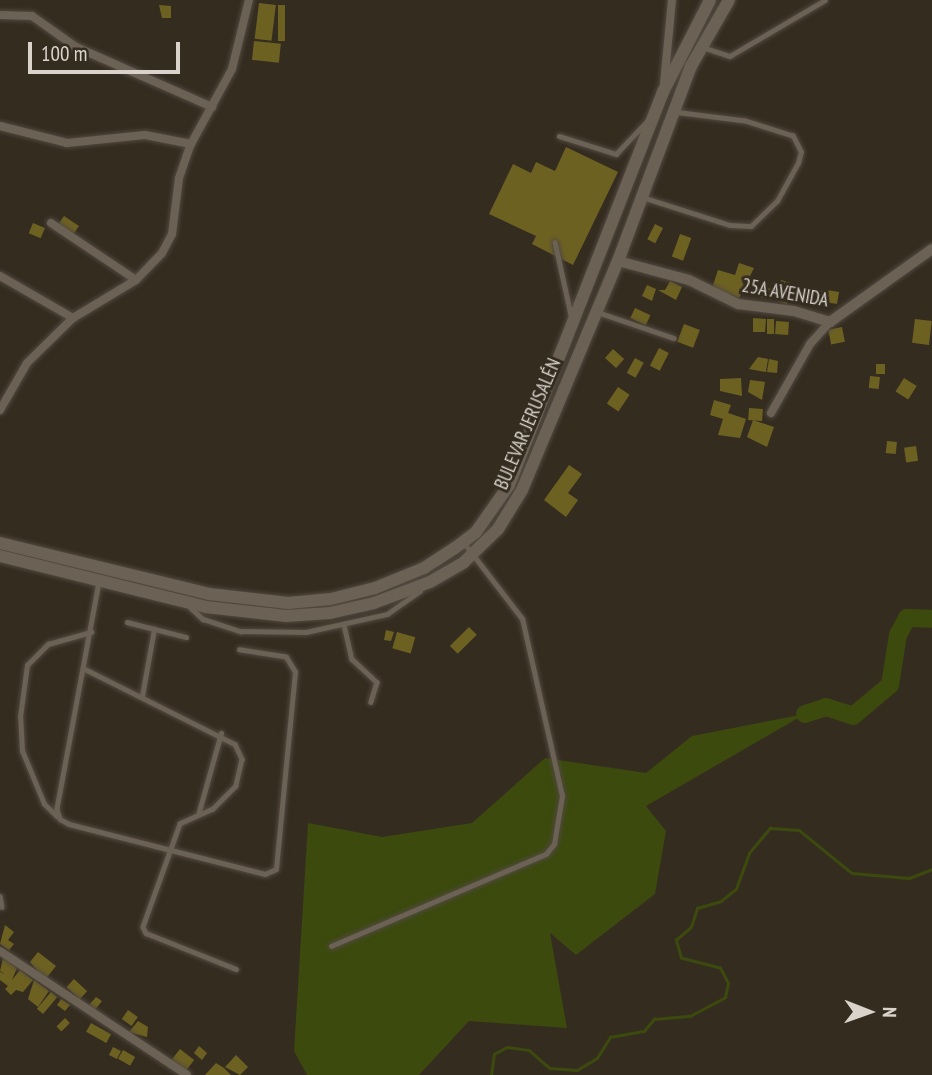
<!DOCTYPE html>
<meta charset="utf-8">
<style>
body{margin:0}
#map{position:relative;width:932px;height:1075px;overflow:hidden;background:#352c20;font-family:"PT Sans Narrow",sans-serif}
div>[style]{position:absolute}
.water>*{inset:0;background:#3c4a0e}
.stream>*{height:2.5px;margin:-1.25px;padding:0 1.25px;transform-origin:1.25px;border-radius:1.25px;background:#3c4a0e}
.river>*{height:18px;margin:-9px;padding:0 9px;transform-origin:9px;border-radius:9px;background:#3c4a0e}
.building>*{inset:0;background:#6d6122;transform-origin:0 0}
.roads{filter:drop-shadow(0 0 2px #514940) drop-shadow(0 0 2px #514940)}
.service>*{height:4.5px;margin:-2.25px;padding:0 2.25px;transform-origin:2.25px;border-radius:2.25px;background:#6b6154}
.minor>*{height:8px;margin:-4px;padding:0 4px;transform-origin:4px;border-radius:4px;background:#6b6154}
.tertiary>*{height:10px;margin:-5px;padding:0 5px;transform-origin:5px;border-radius:5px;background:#6b6154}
.secondary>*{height:12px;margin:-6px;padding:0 6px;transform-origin:6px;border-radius:6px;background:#6b6154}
span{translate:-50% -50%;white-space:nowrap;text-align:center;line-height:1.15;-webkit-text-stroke:6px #352c20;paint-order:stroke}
.street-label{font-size:19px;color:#d9d3cc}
.north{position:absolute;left:834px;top:977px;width:70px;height:70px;-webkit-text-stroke:5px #352c20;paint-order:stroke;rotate:91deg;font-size:19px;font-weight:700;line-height:28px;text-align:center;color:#d9d3cc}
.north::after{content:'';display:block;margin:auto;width:24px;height:32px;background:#d9d3cc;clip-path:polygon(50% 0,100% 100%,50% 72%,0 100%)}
.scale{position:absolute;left:28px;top:42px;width:152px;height:32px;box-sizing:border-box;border:4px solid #d9d3cc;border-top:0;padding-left:9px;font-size:21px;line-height:24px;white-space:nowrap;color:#d9d3cc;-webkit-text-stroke:5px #352c20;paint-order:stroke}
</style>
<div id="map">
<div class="water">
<i style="clip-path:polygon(805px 714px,646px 806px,666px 831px,655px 894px,576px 955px,550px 933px,567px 1028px,469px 1021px,419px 1075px,307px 1075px,294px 1051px,308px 823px,382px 837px,472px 823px,545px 758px,646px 773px,692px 736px)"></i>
</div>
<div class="stream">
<i style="left:491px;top:1075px;width:21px;rotate:-82deg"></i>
<i style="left:494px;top:1054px;width:15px;rotate:-28deg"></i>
<i style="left:507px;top:1047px;width:22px;rotate:8deg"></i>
<i style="left:529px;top:1050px;width:28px;rotate:41deg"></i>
<i style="left:550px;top:1068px;width:27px;rotate:4deg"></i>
<i style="left:577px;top:1070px;width:23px;rotate:-31deg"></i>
<i style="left:597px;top:1058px;width:25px;rotate:-58deg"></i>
<i style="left:610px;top:1037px;width:35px;rotate:-10deg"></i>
<i style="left:644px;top:1031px;width:16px;rotate:-50deg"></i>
<i style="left:654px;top:1019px;width:36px;rotate:-5deg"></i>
<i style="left:690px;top:1016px;width:40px;rotate:-28deg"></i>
<i style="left:725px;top:997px;width:14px;rotate:-78deg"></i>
<i style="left:728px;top:983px;width:17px;rotate:-118deg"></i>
<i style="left:720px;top:968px;width:40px;rotate:-165.6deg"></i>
<i style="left:681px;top:958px;width:19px;rotate:-106deg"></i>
<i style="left:676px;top:940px;width:20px;rotate:-41deg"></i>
<i style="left:691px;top:927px;width:20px;rotate:-72deg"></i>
<i style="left:697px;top:908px;width:25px;rotate:-16deg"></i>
<i style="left:721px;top:901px;width:19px;rotate:-39deg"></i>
<i style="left:736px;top:889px;width:38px;rotate:-70deg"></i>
<i style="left:749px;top:853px;width:33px;rotate:-50deg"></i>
<i style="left:770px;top:828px;width:29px;rotate:4deg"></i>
<i style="left:799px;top:830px;width:68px;rotate:39.1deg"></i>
<i style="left:852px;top:873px;width:57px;rotate:5deg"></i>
<i style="left:909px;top:878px;width:25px;rotate:-21deg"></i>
</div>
<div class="river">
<i style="left:805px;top:714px;width:22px;rotate:-18deg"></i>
<i style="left:826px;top:707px;width:28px;rotate:18deg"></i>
<i style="left:853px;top:716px;width:48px;rotate:-40deg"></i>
<i style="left:890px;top:685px;width:51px;rotate:-80.9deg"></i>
<i style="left:898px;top:635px;width:19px;rotate:-62deg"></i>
<i style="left:907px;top:618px;width:25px;rotate:2deg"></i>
</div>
<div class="building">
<i style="left:259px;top:3px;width:17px;height:36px;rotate:7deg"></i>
<i style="clip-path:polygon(159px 5px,171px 6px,171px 18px,162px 18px)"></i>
<i style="left:278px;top:5px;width:7px;height:36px"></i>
<i style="left:254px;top:41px;width:27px;height:19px;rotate:6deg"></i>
<i style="clip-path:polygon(566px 147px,618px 172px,573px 265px,532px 244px,536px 236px,489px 214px,513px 164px,531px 173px,536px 162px,555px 171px)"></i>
<i style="left:64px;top:216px;width:18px;height:10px;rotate:34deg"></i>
<i style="left:33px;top:223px;width:13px;height:11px;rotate:23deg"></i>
<i style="left:655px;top:224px;width:9px;height:17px;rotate:27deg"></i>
<i style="left:680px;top:234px;width:12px;height:24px;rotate:20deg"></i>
<i style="clip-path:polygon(739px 263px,754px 268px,739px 298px,712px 288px,718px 270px,735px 275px)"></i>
<i style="left:781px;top:280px;width:13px;height:21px;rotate:18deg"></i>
<i style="clip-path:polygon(670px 281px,682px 287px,676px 300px,658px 290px,665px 290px)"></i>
<i style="left:748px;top:284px;width:26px;height:11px;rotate:11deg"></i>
<i style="clip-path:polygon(647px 285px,656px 289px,652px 301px,642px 296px)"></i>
<i style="clip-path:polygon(826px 290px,839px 292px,837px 304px,813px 300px,814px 292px)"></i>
<i style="left:635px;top:308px;width:17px;height:11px;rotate:25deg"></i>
<i style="clip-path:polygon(753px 318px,766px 319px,765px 332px,753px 332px)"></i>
<i style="left:767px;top:319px;width:7px;height:15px"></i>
<i style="left:915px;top:319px;width:17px;height:24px;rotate:7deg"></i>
<i style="left:776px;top:321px;width:13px;height:13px;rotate:4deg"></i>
<i style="left:684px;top:324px;width:17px;height:19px;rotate:21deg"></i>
<i style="left:842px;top:327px;width:15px;height:14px;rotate:79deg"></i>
<i style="left:659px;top:348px;width:11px;height:20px;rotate:27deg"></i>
<i style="left:613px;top:349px;width:15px;height:12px;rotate:42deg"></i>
<i style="clip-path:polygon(758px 357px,768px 359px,766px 372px,749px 369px)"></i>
<i style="left:635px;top:358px;width:10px;height:17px;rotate:29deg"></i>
<i style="clip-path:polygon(769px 359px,778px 361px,777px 373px,767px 372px)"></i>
<i style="left:876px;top:364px;width:9px;height:10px"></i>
<i style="left:870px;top:376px;width:10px;height:12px;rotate:6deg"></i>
<i style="clip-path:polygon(741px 378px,742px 396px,720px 391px,720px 379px)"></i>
<i style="left:904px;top:378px;width:15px;height:16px;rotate:32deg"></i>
<i style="clip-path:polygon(750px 380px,765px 382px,762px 400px,748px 392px)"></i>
<i style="left:618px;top:387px;width:14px;height:20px;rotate:34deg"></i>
<i style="clip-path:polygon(714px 400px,731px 405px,728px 413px,746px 419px,740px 438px,718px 435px,723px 419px,710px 415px)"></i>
<i style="left:749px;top:408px;width:14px;height:12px;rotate:4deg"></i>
<i style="clip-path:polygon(753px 420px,774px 427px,767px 447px,747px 437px)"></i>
<i style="left:887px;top:441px;width:10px;height:12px;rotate:6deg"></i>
<i style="left:916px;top:446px;width:15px;height:12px;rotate:82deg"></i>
<i style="clip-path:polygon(569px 465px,582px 474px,568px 493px,578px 500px,566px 517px,544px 500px)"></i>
<i style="left:469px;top:627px;width:11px;height:27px;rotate:45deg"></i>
<i style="clip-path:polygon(386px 630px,394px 632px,391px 641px,384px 640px)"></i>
<i style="left:397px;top:632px;width:19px;height:17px;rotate:16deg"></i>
<i style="clip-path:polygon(5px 925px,14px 932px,8px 940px,14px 944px,9px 950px,0 944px)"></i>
<i style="clip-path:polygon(38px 952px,56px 966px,45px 980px,30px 962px)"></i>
<i style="clip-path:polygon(3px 958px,17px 968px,12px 980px,20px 970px,33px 980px,23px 992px,16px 990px,11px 995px,5px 989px,8px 986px,0 980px,0 972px,5px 974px,0 971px)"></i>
<i style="left:74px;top:979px;width:18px;height:11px;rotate:43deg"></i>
<i style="clip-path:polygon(34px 980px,49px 991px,38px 1007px,28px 999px)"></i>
<i style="left:51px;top:992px;width:8px;height:22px;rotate:40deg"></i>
<i style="clip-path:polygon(96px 997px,102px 1001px,95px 1010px,89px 1005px)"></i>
<i style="clip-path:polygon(61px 999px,70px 1005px,65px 1011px,57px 1005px)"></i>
<i style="left:128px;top:1010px;width:12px;height:11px;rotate:35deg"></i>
<i style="left:65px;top:1018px;width:7px;height:12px;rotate:45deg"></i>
<i style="clip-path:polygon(138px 1021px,148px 1027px,147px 1037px,129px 1032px)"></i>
<i style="left:91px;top:1023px;width:23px;height:10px;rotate:29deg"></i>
<i style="clip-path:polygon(199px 1046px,207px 1053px,202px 1060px,194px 1053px)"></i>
<i style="left:113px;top:1047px;width:9px;height:9px;rotate:27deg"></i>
<i style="left:180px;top:1049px;width:18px;height:14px;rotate:38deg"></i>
<i style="left:123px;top:1050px;width:14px;height:10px;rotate:30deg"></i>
<i style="clip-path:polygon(236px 1055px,248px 1067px,240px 1075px,225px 1067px)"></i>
<i style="clip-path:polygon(216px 1063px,224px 1068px,231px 1075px,205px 1075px)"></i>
</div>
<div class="roads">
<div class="service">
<i style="left:702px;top:47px;width:29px;rotate:18deg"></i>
<i style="left:730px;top:56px;width:110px;rotate:-30.5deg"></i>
<i style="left:559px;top:136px;width:60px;rotate:17.5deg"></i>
<i style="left:616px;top:154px;width:47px;rotate:-46.7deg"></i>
<i style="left:645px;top:198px;width:89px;rotate:17.6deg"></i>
<i style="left:730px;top:225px;width:21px;rotate:3deg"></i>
<i style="left:751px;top:226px;width:36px;rotate:-44deg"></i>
<i style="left:777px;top:201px;width:43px;rotate:-61.1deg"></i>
<i style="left:798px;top:163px;width:11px;rotate:-75deg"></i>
<i style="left:801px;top:152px;width:18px;rotate:-117deg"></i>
<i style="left:793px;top:136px;width:50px;rotate:-162.6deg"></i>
<i style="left:745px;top:121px;width:72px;rotate:-172.8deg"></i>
<i style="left:555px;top:242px;width:75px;rotate:77.6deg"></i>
<i style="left:597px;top:312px;width:81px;rotate:18.7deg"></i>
<i style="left:99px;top:582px;width:231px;rotate:100.5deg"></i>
<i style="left:57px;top:809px;width:10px;rotate:73deg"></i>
<i style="left:60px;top:819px;width:10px;rotate:29deg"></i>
<i style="left:69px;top:824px;width:202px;rotate:14.3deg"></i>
<i style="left:265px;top:874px;width:12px;rotate:-24deg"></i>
<i style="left:276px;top:869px;width:198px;rotate:-84.5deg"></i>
<i style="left:295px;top:672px;width:17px;rotate:-121deg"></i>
<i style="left:286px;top:657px;width:47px;rotate:-171.3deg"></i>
<i style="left:190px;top:607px;width:18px;rotate:43deg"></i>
<i style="left:203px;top:619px;width:40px;rotate:18deg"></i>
<i style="left:241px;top:631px;width:65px;rotate:0.9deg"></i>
<i style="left:306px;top:632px;width:83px;rotate:-12.5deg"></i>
<i style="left:387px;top:614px;width:40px;rotate:-34.9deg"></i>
<i style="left:127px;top:622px;width:61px;rotate:14.3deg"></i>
<i style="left:344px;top:625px;width:35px;rotate:77deg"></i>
<i style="left:352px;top:659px;width:34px;rotate:43deg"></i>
<i style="left:377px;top:682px;width:21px;rotate:107deg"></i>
<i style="left:85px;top:669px;width:168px;rotate:26.6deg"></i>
<i style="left:235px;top:744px;width:17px;rotate:65deg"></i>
<i style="left:242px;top:759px;width:28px;rotate:103deg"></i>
<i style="left:236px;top:786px;width:33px;rotate:135deg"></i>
<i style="left:213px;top:809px;width:36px;rotate:156deg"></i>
<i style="left:180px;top:824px;width:109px;rotate:109.8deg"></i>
<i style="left:143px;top:927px;width:7px;rotate:63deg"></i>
<i style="left:146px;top:933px;width:97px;rotate:21.8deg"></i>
<i style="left:142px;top:696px;width:68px;rotate:-79.8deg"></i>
<i style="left:198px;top:815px;width:85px;rotate:-74.3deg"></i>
<i style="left:57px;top:817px;width:18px;rotate:-135deg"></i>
<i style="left:44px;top:804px;width:57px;rotate:-112.5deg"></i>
<i style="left:22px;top:751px;width:34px;rotate:-93deg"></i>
<i style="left:20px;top:717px;width:52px;rotate:-82.3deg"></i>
<i style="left:27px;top:665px;width:30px;rotate:-45deg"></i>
<i style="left:48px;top:644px;width:45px;rotate:-15.6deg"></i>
<i style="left:0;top:896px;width:11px;rotate:80deg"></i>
<i style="left:331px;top:946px;width:234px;rotate:-23.2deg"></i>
<i style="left:546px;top:854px;width:13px;rotate:-51deg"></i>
<i style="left:554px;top:844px;width:49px;rotate:-80.5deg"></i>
<i style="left:562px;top:796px;width:181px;rotate:-102.7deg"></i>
<i style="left:522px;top:619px;width:97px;rotate:-127.5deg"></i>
</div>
<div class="minor">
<i style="left:0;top:15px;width:32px;rotate:2deg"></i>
<i style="left:32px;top:16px;width:54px;rotate:35.2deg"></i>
<i style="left:76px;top:47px;width:149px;rotate:23.8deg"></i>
<i style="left:664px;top:84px;width:84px;rotate:-84.6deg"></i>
<i style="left:0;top:126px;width:69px;rotate:14.2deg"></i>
<i style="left:67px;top:143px;width:78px;rotate:-5.9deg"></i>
<i style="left:145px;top:135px;width:47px;rotate:11.1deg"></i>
<i style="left:51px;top:223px;width:102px;rotate:33.8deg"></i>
<i style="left:0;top:276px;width:84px;rotate:29.9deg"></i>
<i style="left:0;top:410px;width:54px;rotate:-60.1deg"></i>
<i style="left:27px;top:363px;width:64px;rotate:-44.4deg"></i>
<i style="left:73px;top:318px;width:74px;rotate:-31.1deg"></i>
<i style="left:136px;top:280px;width:37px;rotate:-46deg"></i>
<i style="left:162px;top:253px;width:21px;rotate:-62deg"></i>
<i style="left:172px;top:234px;width:56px;rotate:-82.9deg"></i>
<i style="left:179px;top:178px;width:36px;rotate:-71deg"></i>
<i style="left:191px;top:144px;width:85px;rotate:-61.3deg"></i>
<i style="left:232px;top:69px;width:71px;rotate:-76.2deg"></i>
<i style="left:771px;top:413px;width:79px;rotate:-60.5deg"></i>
<i style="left:810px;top:344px;width:30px;rotate:-48deg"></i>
<i style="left:0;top:951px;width:224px;rotate:33.5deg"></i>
</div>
<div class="tertiary">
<i style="left:618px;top:261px;width:73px;rotate:15deg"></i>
<i style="left:689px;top:280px;width:55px;rotate:26.1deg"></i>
<i style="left:738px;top:304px;width:56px;rotate:7.1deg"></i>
<i style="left:794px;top:311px;width:38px;rotate:17deg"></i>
<i style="left:830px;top:322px;width:125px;rotate:-35.6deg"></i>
</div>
<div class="secondary">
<i style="left:0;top:543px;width:215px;rotate:13.7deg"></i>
<i style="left:209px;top:594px;width:80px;rotate:6.5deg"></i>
<i style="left:288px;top:603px;width:43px;rotate:-5.3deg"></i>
<i style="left:331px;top:599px;width:45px;rotate:-14deg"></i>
<i style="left:375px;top:588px;width:53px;rotate:-22.2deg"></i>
<i style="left:424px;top:568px;width:37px;rotate:-33deg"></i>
<i style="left:455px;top:548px;width:26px;rotate:-37deg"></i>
<i style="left:476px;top:532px;width:57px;rotate:-54.9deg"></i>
<i style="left:509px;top:485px;width:422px;rotate:-68.6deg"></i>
<i style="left:663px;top:92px;width:103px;rotate:-62.9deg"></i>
<i style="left:0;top:556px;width:212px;rotate:13.9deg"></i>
<i style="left:206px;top:607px;width:81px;rotate:6.4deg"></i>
<i style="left:286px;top:616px;width:44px;rotate:-3.9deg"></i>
<i style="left:330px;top:613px;width:45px;rotate:-12.8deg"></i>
<i style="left:374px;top:603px;width:60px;rotate:-20.6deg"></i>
<i style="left:430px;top:582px;width:39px;rotate:-30deg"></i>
<i style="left:464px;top:562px;width:47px;rotate:-44.1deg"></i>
<i style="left:498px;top:529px;width:46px;rotate:-58.4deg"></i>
<i style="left:522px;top:490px;width:248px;rotate:-67.3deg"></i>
<i style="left:618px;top:261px;width:208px;rotate:-69.5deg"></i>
<i style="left:691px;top:66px;width:76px;rotate:-60.1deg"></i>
</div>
</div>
<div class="street-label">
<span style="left:785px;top:293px;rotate:10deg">25A AVENIDA</span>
<span style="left:528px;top:424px;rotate:-67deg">BULEVAR JERUSALÉN</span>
</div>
<div class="north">N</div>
<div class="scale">100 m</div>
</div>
